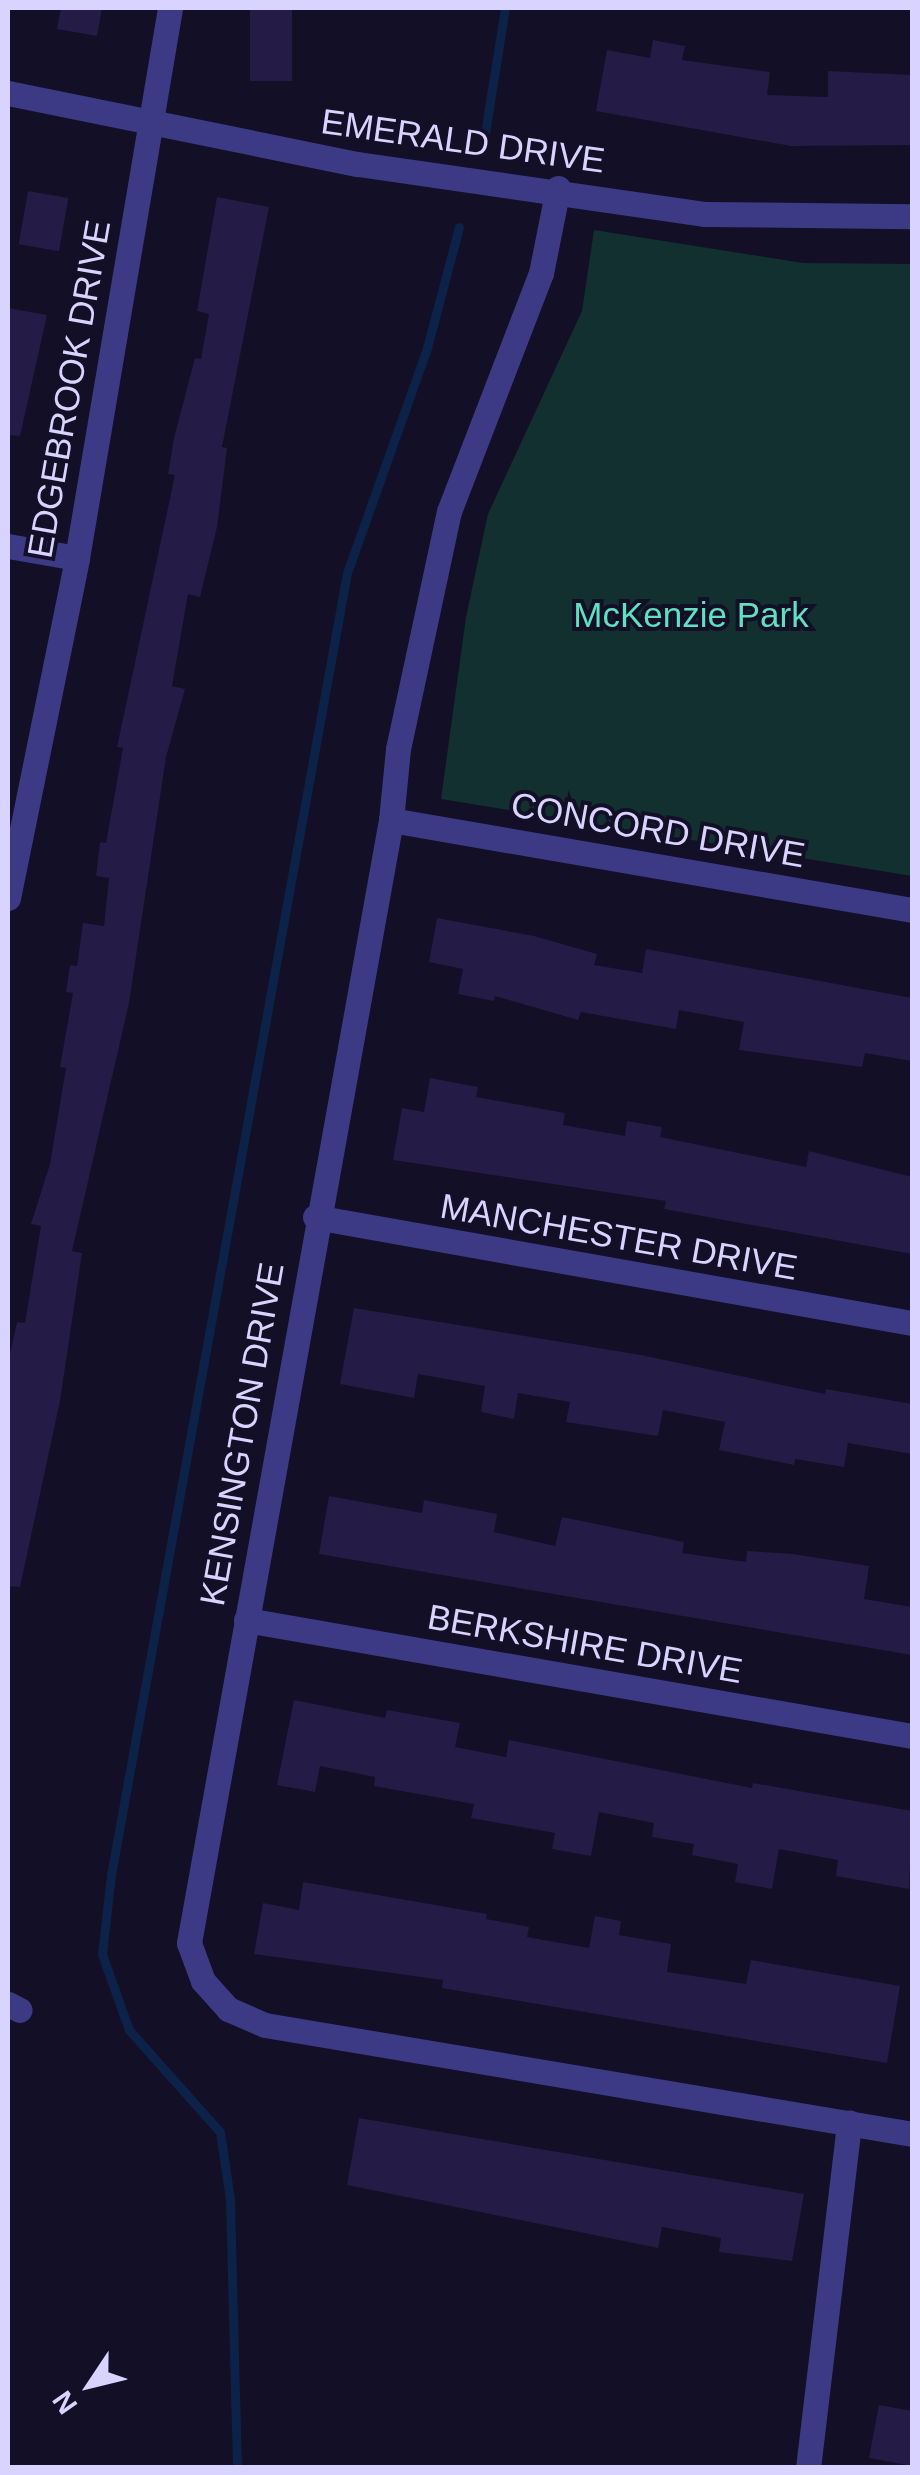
<!DOCTYPE html>
<style>
body{margin:0}
#map{position:relative;width:920px;height:2475px;overflow:hidden;background:#130f26;font-family:Helvetica,sans-serif}
div>[style]{position:absolute}
.green>*{inset:0;background:#12302f}
.stream>*{height:9px;margin:-4.5px;padding:0 4.5px;transform-origin:4.5px;border-radius:4.5px;background:#0c2248}
.building>*{inset:0;background:#241b47;transform-origin:0 0}
.minor>*{height:25px;margin:-12.5px;padding:0 12.5px;transform-origin:12.5px;border-radius:12.5px;background:#3d3a85}
span{translate:-50% -50%;white-space:nowrap;text-align:center;line-height:1.15;-webkit-text-stroke:8px #130f26;paint-order:stroke}
.street-label{font-size:35px;color:#d9d4ff}
.park-label{font-size:35px;color:#5fe0c0}
.frame{position:absolute;inset:0;border:10px solid #d9d4ff;pointer-events:none}
.north{position:absolute;left:40px;top:2335px;width:100px;height:100px;-webkit-text-stroke:8px #130f26;paint-order:stroke;rotate:235deg;font-size:28px;font-weight:700;line-height:40px;text-align:center;color:#d9d4ff}
.north::after{content:'';display:block;margin:auto;width:35px;height:45px;background:#d9d4ff;clip-path:polygon(50% 0,100% 100%,50% 72%,0 100%)}
</style>
<div id="map">
<div class="green">
<i style="clip-path:polygon(594px 230px,803px 263px,912px 264px,912px 876px,441px 799px,466px 617px,488px 514px,582px 311px)"></i>
</div>
<div class="stream">
<i style="left:484px;top:139px;width:133px;rotate:-80.9deg"></i>
<i style="left:237px;top:2468px;width:269px;rotate:-91.5deg"></i>
<i style="left:230px;top:2199px;width:68px;rotate:-98.5deg"></i>
<i style="left:220px;top:2132px;width:137px;rotate:-131.7deg"></i>
<i style="left:129px;top:2030px;width:81px;rotate:-109.6deg"></i>
<i style="left:102px;top:1954px;width:80px;rotate:-83.5deg"></i>
<i style="left:111px;top:1875px;width:1323px;rotate:-79.73deg"></i>
<i style="left:347px;top:573px;width:239px;rotate:-70.4deg"></i>
<i style="left:427px;top:348px;width:125px;rotate:-75.2deg"></i>
</div>
<div class="building">
<i style="clip-path:polygon(61px 8px,102px 8px,97px 36px,57px 29px)"></i>
<i style="left:250px;top:8px;width:42px;height:73px"></i>
<i style="clip-path:polygon(653px 40px,685px 46px,682px 60px,770px 72px,767px 95px,828px 97px,828px 71px,912px 75px,912px 145px,791px 146px,596px 111px,607px 50px,650px 58px)"></i>
<i style="left:28px;top:191px;width:41px;height:54px;rotate:10deg"></i>
<i style="clip-path:polygon(217px 197px,269px 207px,222px 447px,227px 448px,217px 527px,200px 597px,188px 594px,172px 686px,185px 689px,166px 757px,129px 1003px,72px 1251px,82px 1253px,60px 1401px,20px 1587px,8px 1586px,8px 1363px,17px 1322px,25px 1323px,41px 1226px,31px 1224px,50px 1164px,66px 1068px,60px 1067px,73px 993px,66px 992px,70px 965px,77px 966px,83px 923px,104px 926px,109px 878px,96px 876px,100px 842px,106px 843px,123px 748px,117px 747px,175px 475px,168px 474px,174px 438px,195px 358px,201px 359px,209px 314px,197px 311px)"></i>
<i style="clip-path:polygon(8px 308px,47px 315px,20px 436px,8px 435px)"></i>
<i style="clip-path:polygon(437px 918px,534px 936px,597px 954px,594px 965px,642px 973px,646px 949px,912px 998px,912px 1061px,865px 1053px,862px 1067px,739px 1050px,744px 1022px,679px 1010px,676px 1029px,581px 1012px,578px 1020px,495px 996px,494px 1001px,458px 994px,463px 969px,429px 962px)"></i>
<i style="clip-path:polygon(430px 1078px,478px 1087px,476px 1097px,565px 1113px,563px 1125px,625px 1136px,627px 1121px,662px 1127px,660px 1137px,806px 1167px,809px 1151px,912px 1177px,912px 1254px,664px 1209px,666px 1201px,393px 1160px,402px 1108px,424px 1112px)"></i>
<i style="clip-path:polygon(354px 1308px,641px 1355px,825px 1394px,826px 1389px,912px 1404px,912px 1454px,848px 1443px,844px 1467px,795px 1459px,794px 1465px,719px 1450px,725px 1422px,663px 1410px,658px 1436px,566px 1422px,570px 1402px,518px 1393px,514px 1419px,481px 1412px,485px 1386px,418px 1374px,414px 1398px,340px 1384px)"></i>
<i style="clip-path:polygon(329px 1496px,422px 1513px,424px 1500px,497px 1514px,494px 1532px,555px 1546px,562px 1517px,684px 1542px,682px 1553px,746px 1562px,747px 1551px,793px 1554px,869px 1566px,864px 1599px,912px 1607px,912px 1655px,319px 1554px)"></i>
<i style="clip-path:polygon(294px 1700px,385px 1718px,387px 1710px,460px 1723px,455px 1747px,506px 1757px,509px 1740px,752px 1788px,753px 1783px,912px 1811px,909px 1889px,836px 1876px,838px 1860px,779px 1849px,772px 1889px,735px 1882px,738px 1864px,692px 1855px,694px 1844px,652px 1837px,654px 1823px,599px 1812px,591px 1856px,552px 1849px,555px 1833px,471px 1818px,474px 1804px,374px 1786px,375px 1777px,320px 1766px,315px 1792px,277px 1785px)"></i>
<i style="clip-path:polygon(303px 1882px,487px 1914px,486px 1919px,529px 1927px,527px 1937px,589px 1948px,595px 1916px,621px 1921px,619px 1935px,671px 1944px,667px 1972px,746px 1984px,751px 1960px,900px 1986px,887px 2063px,442px 1988px,443px 1980px,254px 1954px,263px 1903px,299px 1910px)"></i>
<i style="clip-path:polygon(359px 2118px,804px 2194px,792px 2261px,719px 2252px,721px 2238px,662px 2227px,658px 2248px,347px 2185px)"></i>
<i style="clip-path:polygon(879px 2405px,912px 2411px,912px 2466px,869px 2458px)"></i>
</div>
<div class="minor">
<i style="left:8px;top:93px;width:357px;rotate:11.5deg"></i>
<i style="left:358px;top:164px;width:351px;rotate:8.2deg"></i>
<i style="left:705px;top:214px;width:207px;rotate:0.6deg"></i>
<i style="left:558px;top:188px;width:87px;rotate:101.3deg"></i>
<i style="left:541px;top:273px;width:255px;rotate:111.1deg"></i>
<i style="left:449px;top:511px;width:243px;rotate:102.1deg"></i>
<i style="left:398px;top:749px;width:71px;rotate:95.6deg"></i>
<i style="left:391px;top:820px;width:1141px;rotate:100.2deg"></i>
<i style="left:189px;top:1943px;width:40px;rotate:69.8deg"></i>
<i style="left:203px;top:1981px;width:38px;rotate:48deg"></i>
<i style="left:228px;top:2009px;width:40px;rotate:23.4deg"></i>
<i style="left:265px;top:2025px;width:656px;rotate:9.56deg"></i>
<i style="left:8px;top:546px;width:70px;rotate:9.9deg"></i>
<i style="left:391px;top:820px;width:529px;rotate:9.8deg"></i>
<i style="left:8px;top:898px;width:347px;rotate:-78.5deg"></i>
<i style="left:77px;top:558px;width:558px;rotate:-80.4deg"></i>
<i style="left:315px;top:1217px;width:606px;rotate:10.07deg"></i>
<i style="left:246px;top:1620px;width:676px;rotate:9.88deg"></i>
<i style="left:8px;top:2004px;width:13px;rotate:27deg"></i>
<i style="left:808px;top:2468px;width:348px;rotate:-83.2deg"></i>
</div>
<div class="street-label">
<span style="left:463px;top:141px;rotate:8deg">EMERALD DRIVE</span>
<span style="left:69px;top:389px;rotate:-80deg">EDGEBROOK DRIVE</span>
<span style="left:658px;top:830px;rotate:10deg">CONCORD DRIVE</span>
<span style="left:619px;top:1237px;rotate:10deg">MANCHESTER DRIVE</span>
<span style="left:242px;top:1434px;rotate:-80deg">KENSINGTON DRIVE</span>
<span style="left:585px;top:1644px;rotate:10deg">BERKSHIRE DRIVE</span>
</div>
<div class="park-label">
<span style="left:691px;top:615px">McKenzie Park</span>
</div>
<div class="frame"></div>
<div class="north">N</div>
</div>
